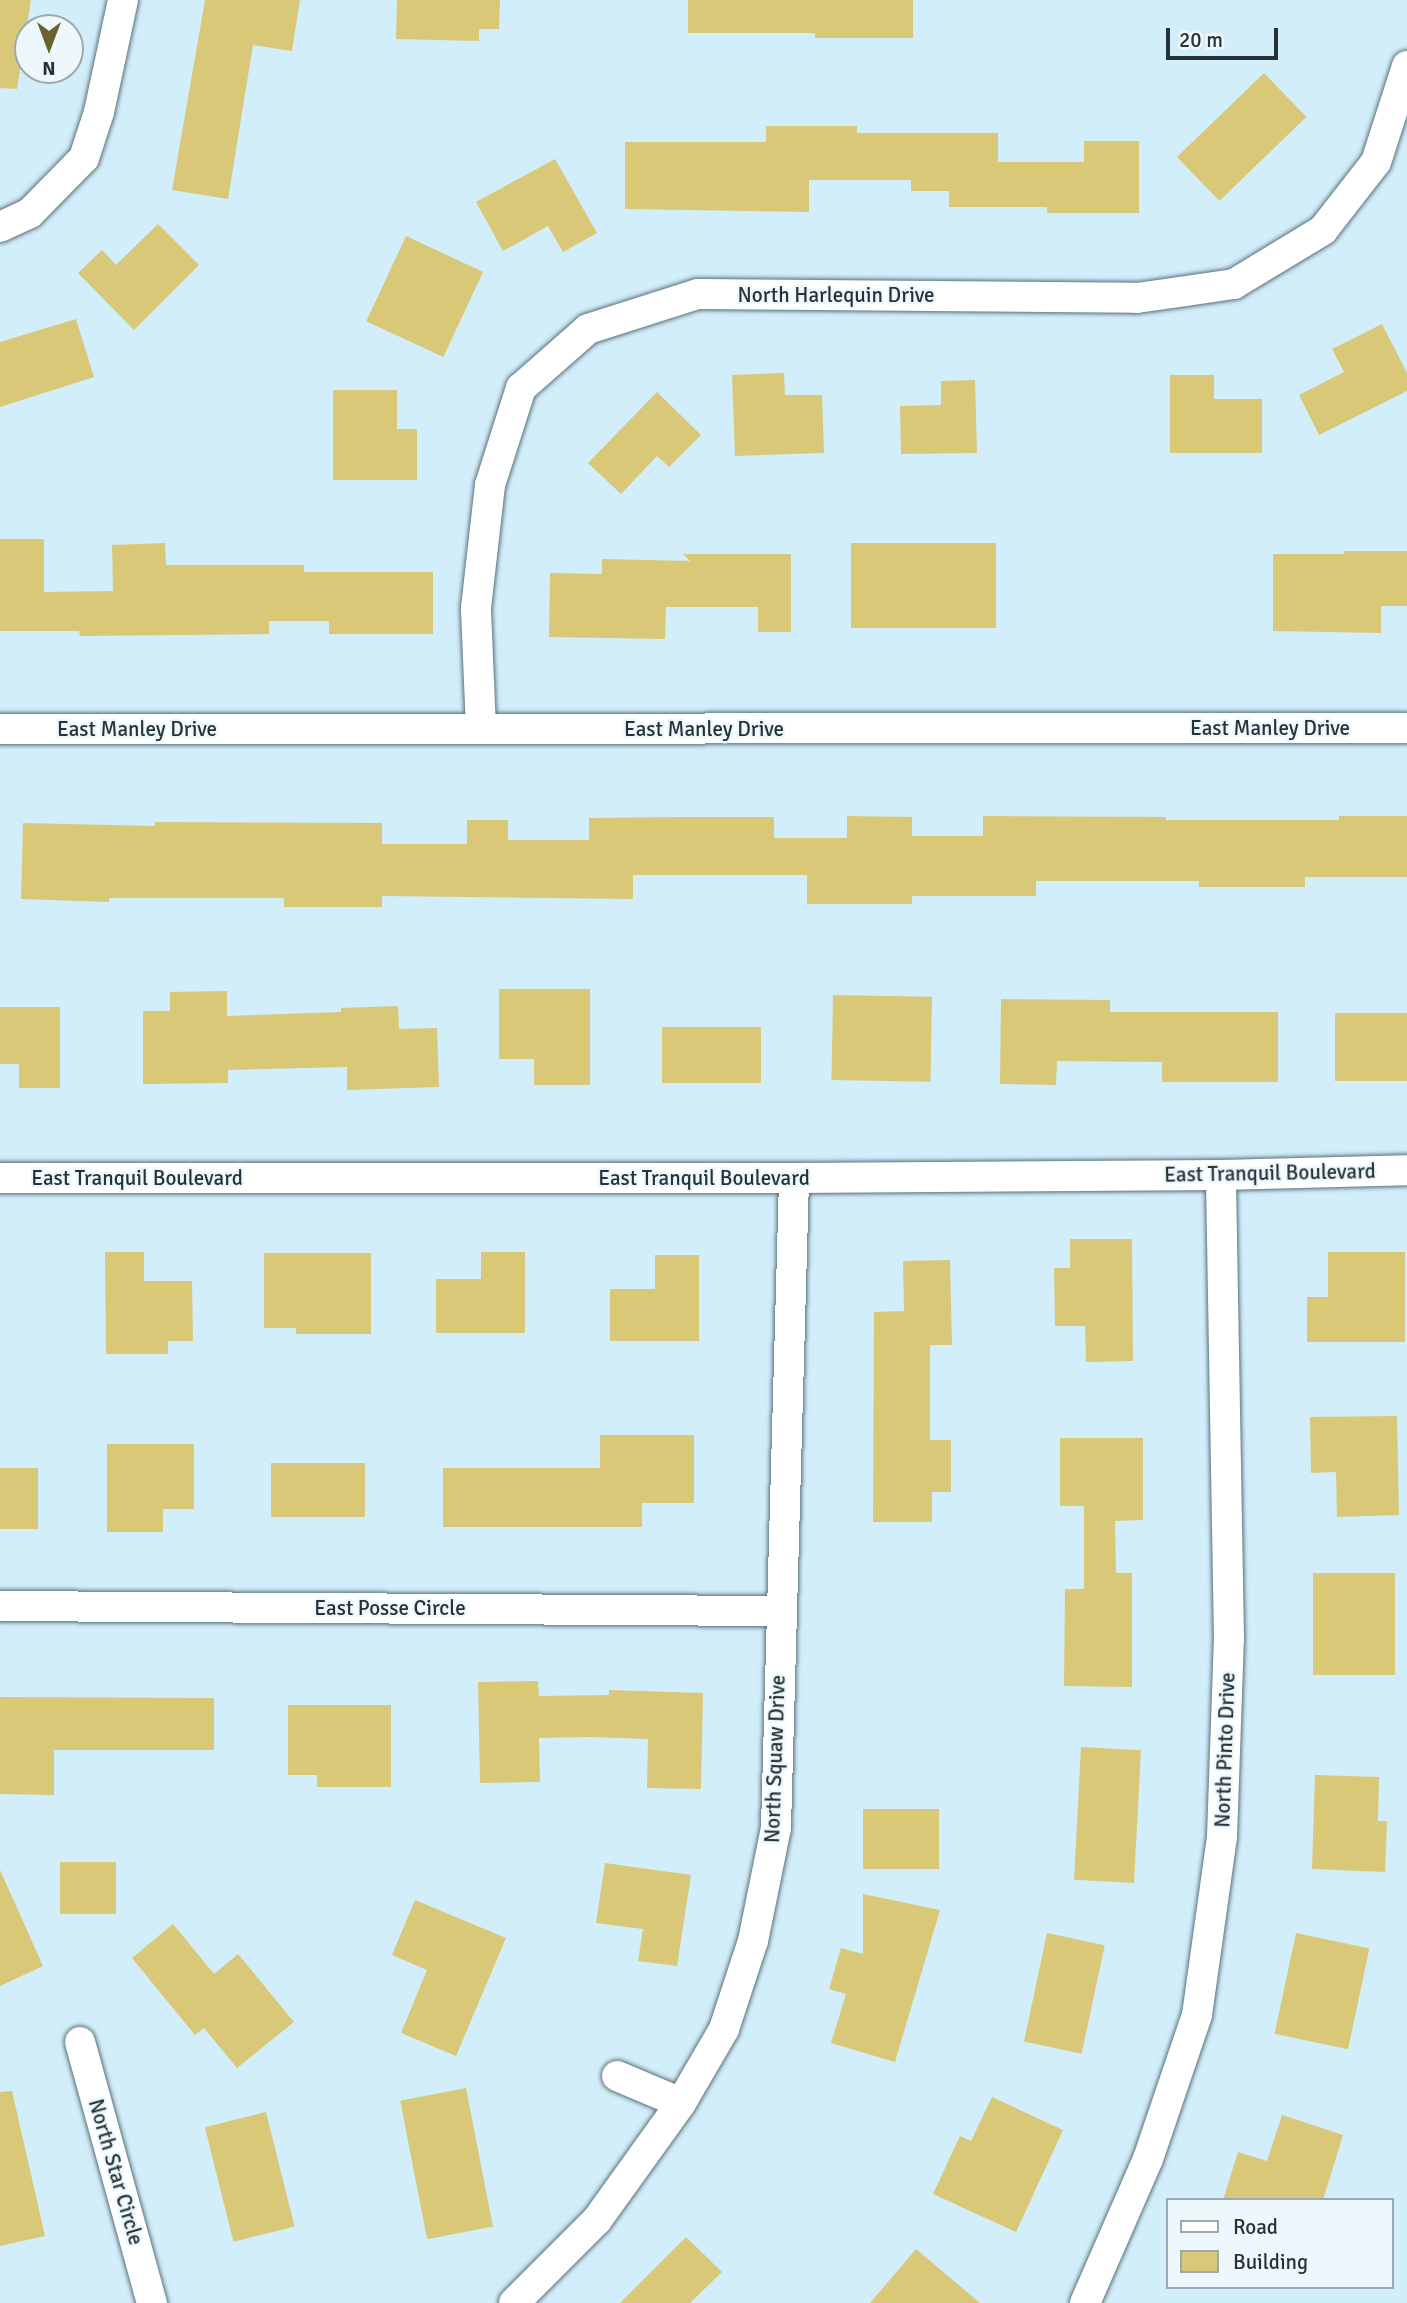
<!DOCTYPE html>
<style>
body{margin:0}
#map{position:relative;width:1407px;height:2303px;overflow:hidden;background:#d2eefa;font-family:Signika,sans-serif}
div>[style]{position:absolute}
.building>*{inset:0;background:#d9c877;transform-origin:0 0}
.roads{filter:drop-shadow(0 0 2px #59717c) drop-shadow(0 0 2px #59717c)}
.street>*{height:30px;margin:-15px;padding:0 15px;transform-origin:15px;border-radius:15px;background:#fff}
span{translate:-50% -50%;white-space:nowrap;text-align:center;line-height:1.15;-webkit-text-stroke:5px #edf8fd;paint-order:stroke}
.street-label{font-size:21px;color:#273237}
.legend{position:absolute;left:1166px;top:2198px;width:228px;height:91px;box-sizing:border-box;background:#edf8fd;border:2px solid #9ea9ae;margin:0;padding:9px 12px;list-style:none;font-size:21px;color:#273237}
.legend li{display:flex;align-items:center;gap:14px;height:35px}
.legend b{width:35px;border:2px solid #9ea9ae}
.north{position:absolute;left:14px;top:14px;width:70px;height:70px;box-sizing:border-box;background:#edf8fd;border:2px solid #9ea9ae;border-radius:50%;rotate:180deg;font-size:19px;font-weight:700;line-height:28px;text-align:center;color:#273237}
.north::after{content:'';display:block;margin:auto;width:24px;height:32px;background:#6b612e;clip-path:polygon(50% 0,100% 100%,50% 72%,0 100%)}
.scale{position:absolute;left:1166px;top:28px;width:112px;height:32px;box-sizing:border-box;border:4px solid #273237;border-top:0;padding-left:9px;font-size:21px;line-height:24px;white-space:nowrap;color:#273237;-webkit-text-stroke:5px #edf8fd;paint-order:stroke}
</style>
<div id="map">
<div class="building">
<i style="clip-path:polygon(0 0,31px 0,17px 89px,0 88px)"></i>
<i style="clip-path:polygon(205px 0,300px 0,292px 51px,253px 45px,228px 199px,172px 190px)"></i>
<i style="clip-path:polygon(397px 0,500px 0,499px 29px,479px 29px,479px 41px,396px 39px)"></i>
<i style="clip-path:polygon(688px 0,913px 0,913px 38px,815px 38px,815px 33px,688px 33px)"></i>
<i style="left:1264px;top:73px;width:61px;height:121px;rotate:46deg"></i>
<i style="clip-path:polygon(766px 126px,857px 126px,857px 133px,998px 133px,998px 162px,1084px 162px,1084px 141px,1139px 141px,1139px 213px,1047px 213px,1047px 207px,949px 207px,949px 191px,911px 191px,911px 180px,809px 180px,809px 212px,625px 209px,625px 142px,766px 142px)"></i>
<i style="clip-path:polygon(555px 159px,597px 233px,563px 252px,548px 226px,503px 251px,476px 202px)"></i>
<i style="clip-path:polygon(158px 224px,199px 265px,134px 330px,78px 273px,102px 250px,116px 265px)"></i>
<i style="left:406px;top:236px;width:85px;height:94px;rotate:25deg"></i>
<i style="clip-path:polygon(76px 319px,94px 377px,0 407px,0 342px)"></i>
<i style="clip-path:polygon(1382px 324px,1407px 373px,1407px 391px,1319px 435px,1299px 395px,1344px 372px,1332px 349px)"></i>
<i style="clip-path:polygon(784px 373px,785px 395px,822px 395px,824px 453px,735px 456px,732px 375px)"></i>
<i style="clip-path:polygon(1170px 375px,1214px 375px,1214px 399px,1262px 399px,1262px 453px,1170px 453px)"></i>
<i style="clip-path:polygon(975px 380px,977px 453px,901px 454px,900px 406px,941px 405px,941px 381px)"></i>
<i style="clip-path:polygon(333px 390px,397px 390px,397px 429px,417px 429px,417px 480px,333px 480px)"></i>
<i style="clip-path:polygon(657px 392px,701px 435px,669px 467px,657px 456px,621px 494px,588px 463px)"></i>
<i style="clip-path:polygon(0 539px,44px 539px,44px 592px,113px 591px,112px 545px,165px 543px,166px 565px,304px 565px,304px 572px,433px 572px,433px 634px,329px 634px,329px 621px,269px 621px,269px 634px,80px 636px,79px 631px,0 631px)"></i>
<i style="left:851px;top:543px;width:145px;height:85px"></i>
<i style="clip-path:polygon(1344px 551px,1407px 551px,1407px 606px,1381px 606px,1381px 633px,1273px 631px,1273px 554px,1344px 554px)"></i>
<i style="clip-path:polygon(683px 554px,791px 554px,791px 632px,758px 632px,758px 607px,666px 607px,665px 639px,549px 637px,550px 573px,602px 574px,602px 559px,690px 561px)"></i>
<i style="clip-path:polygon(847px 816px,912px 817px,912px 836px,983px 836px,983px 816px,1166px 817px,1166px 820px,1339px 820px,1339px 816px,1407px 816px,1407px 877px,1305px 877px,1305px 887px,1199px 887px,1199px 881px,1036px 881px,1036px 896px,912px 896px,912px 904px,807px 904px,807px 875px,633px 875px,633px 899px,382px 896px,382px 907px,284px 907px,284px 898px,109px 898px,109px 902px,21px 899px,23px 823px,155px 826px,155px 822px,382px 823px,382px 844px,467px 844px,467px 820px,508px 820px,508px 840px,589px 840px,589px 818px,681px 817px,774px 817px,774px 838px,847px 838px)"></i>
<i style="clip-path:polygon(499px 989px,590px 989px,590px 1085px,534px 1085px,534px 1059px,499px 1059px)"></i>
<i style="clip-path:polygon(227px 991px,227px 1016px,341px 1012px,341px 1008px,398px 1006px,399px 1029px,437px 1028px,439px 1087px,347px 1090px,347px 1067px,228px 1070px,228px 1083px,143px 1084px,143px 1011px,170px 1011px,170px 992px)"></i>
<i style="left:833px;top:995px;width:99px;height:85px;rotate:1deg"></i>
<i style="clip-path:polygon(1001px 999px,1110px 1000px,1110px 1012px,1278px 1012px,1278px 1082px,1162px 1082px,1162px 1062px,1057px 1061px,1056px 1085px,1000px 1084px)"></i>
<i style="clip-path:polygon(0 1007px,60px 1007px,60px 1088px,19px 1088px,19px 1064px,0 1064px)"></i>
<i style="left:1407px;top:1013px;width:68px;height:72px;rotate:90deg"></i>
<i style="left:662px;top:1027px;width:99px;height:56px"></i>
<i style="clip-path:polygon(1070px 1239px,1132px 1239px,1133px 1361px,1086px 1362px,1085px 1326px,1055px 1326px,1054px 1268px,1070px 1268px)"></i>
<i style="clip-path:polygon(105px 1252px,144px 1252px,144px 1281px,192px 1281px,193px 1341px,168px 1341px,168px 1354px,106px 1354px)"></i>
<i style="clip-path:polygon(481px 1252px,525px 1252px,525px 1333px,436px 1333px,436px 1279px,481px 1279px)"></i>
<i style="clip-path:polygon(1328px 1252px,1405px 1252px,1405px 1342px,1307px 1342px,1307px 1297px,1328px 1297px)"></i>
<i style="clip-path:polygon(264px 1253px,371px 1253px,371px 1334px,296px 1334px,296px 1328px,264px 1328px)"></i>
<i style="clip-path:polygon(655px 1255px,699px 1255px,699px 1341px,610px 1341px,610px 1289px,655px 1289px)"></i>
<i style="clip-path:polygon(950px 1260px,952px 1345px,930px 1345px,930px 1440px,951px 1440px,951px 1492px,932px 1492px,932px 1522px,873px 1522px,874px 1312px,904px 1311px,903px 1261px)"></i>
<i style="clip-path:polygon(1397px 1416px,1399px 1515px,1337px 1517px,1336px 1472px,1311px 1473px,1310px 1417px)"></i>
<i style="clip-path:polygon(600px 1435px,694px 1435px,694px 1503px,642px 1503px,642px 1527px,443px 1527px,443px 1468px,600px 1468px)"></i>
<i style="clip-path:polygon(1060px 1438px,1143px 1438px,1143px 1520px,1115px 1521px,1116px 1573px,1132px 1573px,1132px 1687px,1064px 1686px,1065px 1589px,1084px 1589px,1084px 1506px,1060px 1506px)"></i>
<i style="clip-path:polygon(107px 1444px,194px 1444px,194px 1509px,163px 1509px,163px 1532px,107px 1532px)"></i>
<i style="left:271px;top:1463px;width:94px;height:54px"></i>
<i style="left:0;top:1468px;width:38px;height:61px"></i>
<i style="left:1313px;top:1573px;width:82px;height:102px"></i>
<i style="clip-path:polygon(538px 1681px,539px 1696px,609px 1695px,609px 1690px,703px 1693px,701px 1789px,647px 1788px,648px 1739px,591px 1737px,539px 1738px,540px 1782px,480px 1783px,478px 1682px)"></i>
<i style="clip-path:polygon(0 1697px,214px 1698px,214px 1750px,54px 1750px,54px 1795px,0 1794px)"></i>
<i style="clip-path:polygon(288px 1705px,391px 1705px,391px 1787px,317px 1787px,317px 1775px,288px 1775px)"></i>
<i style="left:1081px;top:1747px;width:60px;height:133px;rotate:3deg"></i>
<i style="clip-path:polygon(1315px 1775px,1379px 1777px,1378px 1821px,1387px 1821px,1385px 1872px,1312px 1869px)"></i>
<i style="left:863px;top:1809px;width:76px;height:60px"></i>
<i style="left:60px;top:1862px;width:56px;height:52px"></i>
<i style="clip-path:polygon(605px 1863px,691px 1875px,677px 1966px,638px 1961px,643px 1929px,596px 1923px)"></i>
<i style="clip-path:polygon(0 1870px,43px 1966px,0 1986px)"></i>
<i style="clip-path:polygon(863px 1894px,940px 1910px,895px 2062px,831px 2043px,846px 1994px,829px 1989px,841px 1948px,863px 1954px)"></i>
<i style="clip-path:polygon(415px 1900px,506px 1938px,456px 2056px,401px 2033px,427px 1970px,392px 1955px)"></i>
<i style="clip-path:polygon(173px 1924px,214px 1974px,238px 1954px,294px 2022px,237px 2068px,204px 2028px,195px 2035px,132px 1958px)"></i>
<i style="left:1047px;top:1933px;width:59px;height:111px;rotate:12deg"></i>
<i style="left:1296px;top:1933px;width:75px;height:103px;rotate:12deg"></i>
<i style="left:466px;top:2088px;width:141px;height:67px;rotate:79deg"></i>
<i style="clip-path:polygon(12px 2091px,45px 2236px,0 2246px,0 2092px)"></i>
<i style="clip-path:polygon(992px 2097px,1063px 2130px,1016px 2232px,933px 2194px,960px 2136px,971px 2141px)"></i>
<i style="left:266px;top:2112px;width:118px;height:63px;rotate:76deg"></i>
<i style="clip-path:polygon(1282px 2115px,1343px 2135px,1323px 2200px,1223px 2200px,1238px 2152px,1267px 2161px)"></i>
<i style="clip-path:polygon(686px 2237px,722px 2272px,690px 2303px,620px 2303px)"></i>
<i style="clip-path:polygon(916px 2249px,980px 2303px,870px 2303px)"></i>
</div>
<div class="roads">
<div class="street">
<i style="left:0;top:227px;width:33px;rotate:-25deg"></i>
<i style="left:30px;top:213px;width:77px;rotate:-45.5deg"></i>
<i style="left:84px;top:158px;width:48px;rotate:-71.9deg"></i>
<i style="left:99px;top:112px;width:115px;rotate:-77.9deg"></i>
<i style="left:0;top:729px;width:1407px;rotate:-0.04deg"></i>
<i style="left:481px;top:729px;width:121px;rotate:-92.4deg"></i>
<i style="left:476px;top:608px;width:124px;rotate:-83.5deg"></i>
<i style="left:490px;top:485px;width:102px;rotate:-72.3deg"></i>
<i style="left:521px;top:388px;width:89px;rotate:-41.4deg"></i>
<i style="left:588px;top:329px;width:115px;rotate:-17.7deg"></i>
<i style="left:698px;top:294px;width:439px;rotate:0.5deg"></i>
<i style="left:1137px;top:298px;width:98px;rotate:-8.2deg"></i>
<i style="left:1234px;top:284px;width:104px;rotate:-31.2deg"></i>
<i style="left:1323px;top:230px;width:86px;rotate:-52.1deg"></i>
<i style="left:1376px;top:162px;width:101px;rotate:-72.1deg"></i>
<i style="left:0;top:1178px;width:794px"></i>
<i style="left:794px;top:1178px;width:427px;rotate:-0.4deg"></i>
<i style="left:1221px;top:1175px;width:186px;rotate:-1.5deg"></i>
<i style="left:0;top:1606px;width:779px;rotate:0.37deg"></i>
<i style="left:80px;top:2042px;width:271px;rotate:74.6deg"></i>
<i style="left:617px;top:2076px;width:69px;rotate:22.9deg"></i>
<i style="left:514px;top:2303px;width:117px;rotate:-45deg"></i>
<i style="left:597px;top:2220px;width:144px;rotate:-54.3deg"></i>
<i style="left:681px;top:2103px;width:86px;rotate:-59.8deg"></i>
<i style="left:724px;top:2029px;width:93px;rotate:-71.8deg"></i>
<i style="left:753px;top:1941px;width:115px;rotate:-78.5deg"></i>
<i style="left:776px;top:1828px;width:650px;rotate:-88.41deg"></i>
<i style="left:1085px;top:2303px;width:157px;rotate:-66.4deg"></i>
<i style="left:1148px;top:2159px;width:152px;rotate:-71.2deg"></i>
<i style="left:1197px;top:2015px;width:180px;rotate:-82deg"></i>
<i style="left:1222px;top:1837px;width:198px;rotate:-88deg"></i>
<i style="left:1229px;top:1639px;width:464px;rotate:-91deg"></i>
</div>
</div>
<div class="street-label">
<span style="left:836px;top:295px">North Harlequin Drive</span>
<span style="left:1270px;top:728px">East Manley Drive</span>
<span style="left:137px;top:729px">East Manley Drive</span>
<span style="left:704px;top:729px">East Manley Drive</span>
<span style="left:1270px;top:1173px;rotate:-1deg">East Tranquil Boulevard</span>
<span style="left:137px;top:1178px">East Tranquil Boulevard</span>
<span style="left:704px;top:1178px">East Tranquil Boulevard</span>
<span style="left:390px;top:1608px">East Posse Circle</span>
<span style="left:1225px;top:1750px;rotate:-88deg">North Pinto Drive</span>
<span style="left:775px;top:1759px;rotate:-88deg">North Squaw Drive</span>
<span style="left:116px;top:2172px;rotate:74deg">North Star Circle</span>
</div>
<ul class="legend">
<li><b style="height:9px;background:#fff"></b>Road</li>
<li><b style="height:19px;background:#d9c877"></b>Building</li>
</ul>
<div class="north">N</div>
<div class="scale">20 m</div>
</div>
